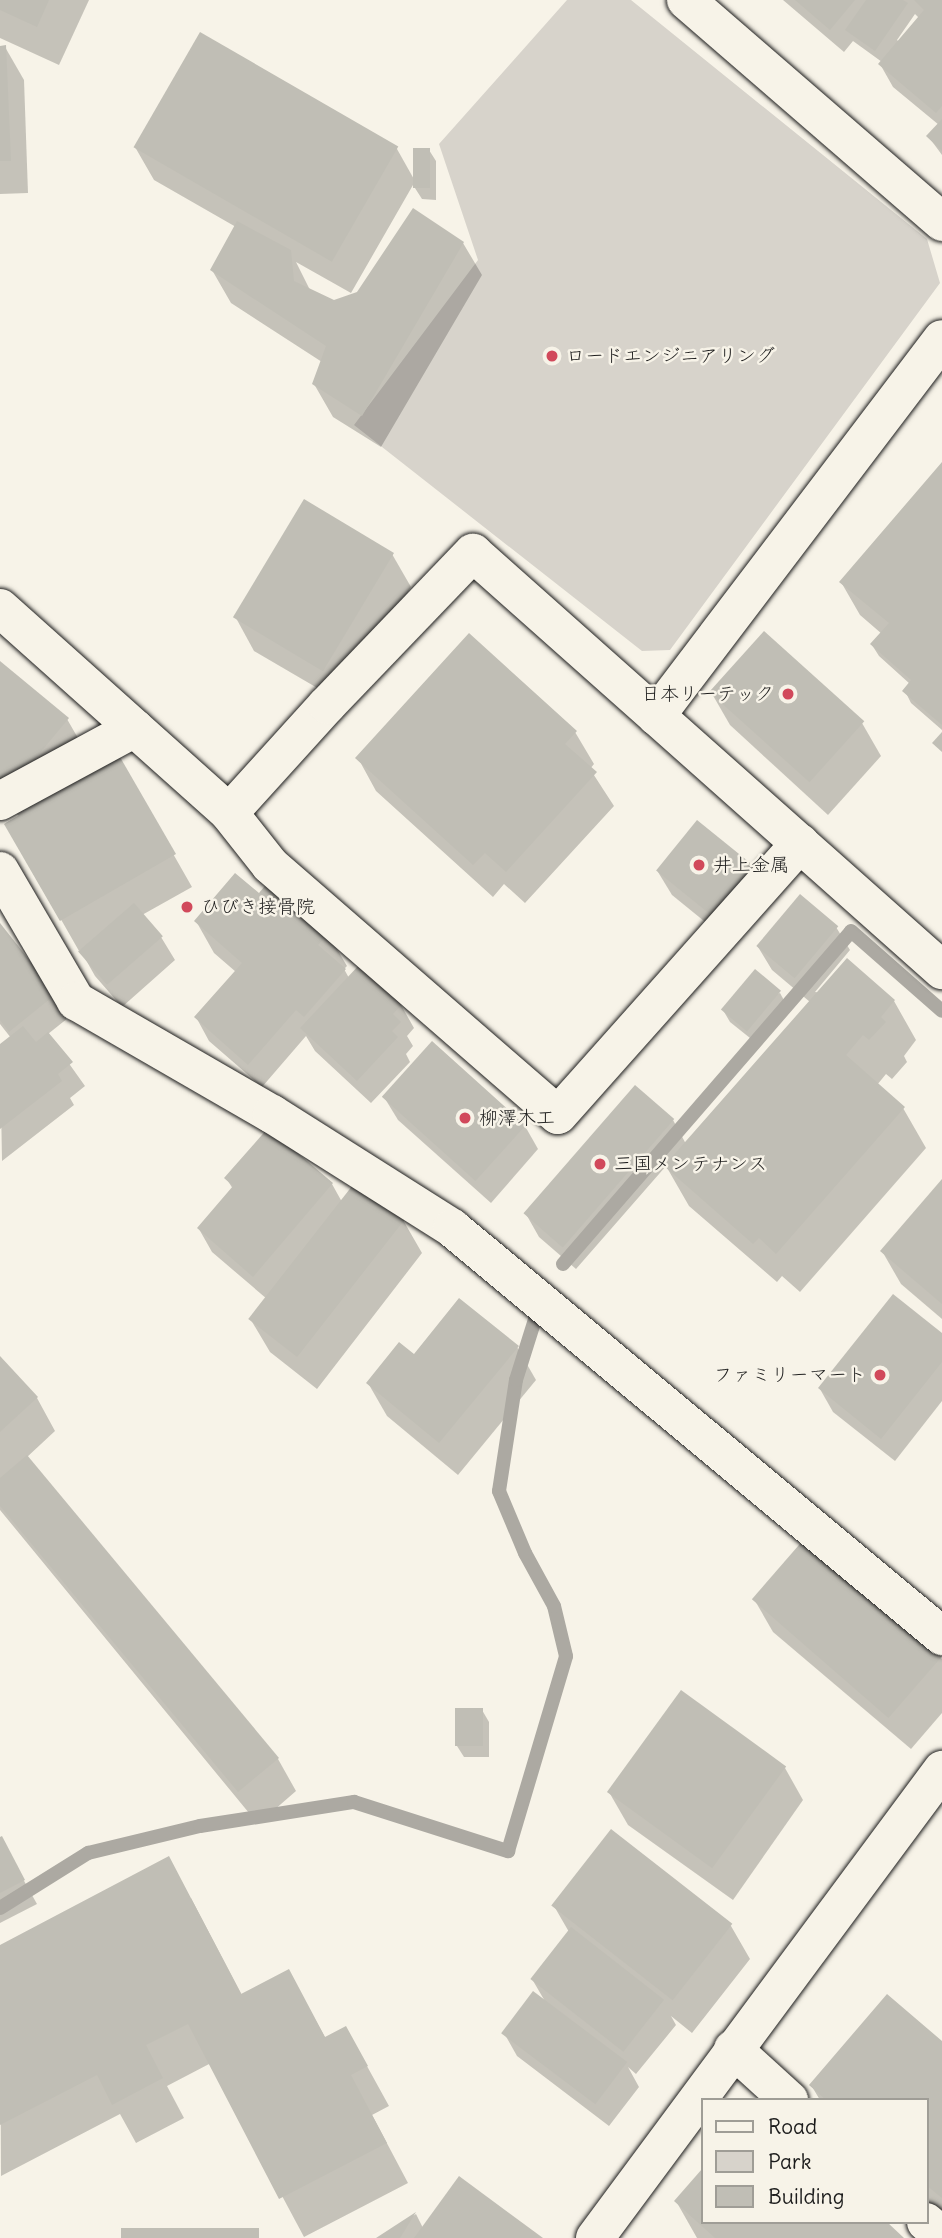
<!DOCTYPE html>
<meta charset="utf-8">
<style>
body{margin:0}
#map{position:relative;width:942px;height:2238px;overflow:hidden;background:#f7f3e8;font-family:Delius,"Klee One",sans-serif}
div>[style]{position:absolute}
.green>*{inset:0;background:#d7d3cb}
.shadow>*{inset:0;background:#0003}
.stream>*{height:14px;margin:-7px;padding:0 7px;transform-origin:7px;border-radius:7px;background:#aca9a2}
.building>*{inset:0;background:#c0beb5;transform-origin:0 0}
.roads{filter:drop-shadow(0 0 2px #1c1c1c) drop-shadow(0 0 2px #1c1c1c)}
.minor>*{height:38px;margin:-19px;padding:0 19px;transform-origin:19px;border-radius:19px;background:#f7f3e8}
.tertiary>*{height:38px;margin:-19px;padding:0 19px;transform-origin:19px;border-radius:19px;background:#f7f3e8}
.dots>*{width:19px;height:19px;translate:-50% -50%;box-sizing:border-box;border:4px solid #f7f3e8;border-radius:50%}
span{translate:-50% -50%;white-space:nowrap;text-align:center;line-height:1.15;-webkit-text-stroke:5px #f7f3e8;paint-order:stroke}
.poi-label{font-size:19px;color:#1c1c1c}
.left{translate:0 -50%;text-align:left}
.right{translate:-100% -50%;text-align:right}
.legend{position:absolute;left:701px;top:2098px;width:228px;height:126px;box-sizing:border-box;background:#f7f3e8;border:2px solid #9f9d96;margin:0;padding:9px 12px;list-style:none;font-size:21px;color:#1c1c1c}
.legend li{display:flex;align-items:center;gap:14px;height:35px}
.legend b{width:35px;border:2px solid #9f9d96}
</style>
<div id="map">
<div class="green">
<i style="clip-path:polygon(567px 0,631px 0,927px 239px,940px 283px,670px 650px,642px 651px,354px 425px,478px 260px,439px 144px)"></i>
</div>
<div class="shadow">
<i style="clip-path:polygon(0 0,89px 0,59px 65px,0 38px)"></i>
<i style="clip-path:polygon(evenodd,783px 0,942px 0,942px 155px,928px 136px,939px 125px,893px 87px,880px 64px,882px 62px,853px 41px,844px 52px,783px 0,915px 14px,919px 18px,899px 42px,897px 40px,915px 14px)"></i>
<i style="clip-path:polygon(0 47px,5px 47px,24px 80px,28px 193px,0 194px)"></i>
<i style="clip-path:polygon(135px 147px,397px 149px,415px 181px,429px 150px,436px 161px,436px 200px,422px 199px,413px 185px,351px 293px,296px 262px,310px 290px,333px 301px,359px 294px,463px 243px,482px 275px,381px 447px,333px 417px,314px 384px,322px 362px,231px 303px,212px 270px,236px 227px,154px 180px)"></i>
<i style="clip-path:polygon(942px 465px,942px 730px,911px 703px,905px 691px,910px 684px,879px 656px,872px 645px,882px 634px,860px 615px,841px 582px)"></i>
<i style="clip-path:polygon(392px 554px,411px 587px,343px 703px,254px 651px,236px 618px)"></i>
<i style="clip-path:polygon(0 664px,67px 719px,90px 759px,119px 759px,192px 887px,142px 915px,161px 937px,175px 960px,122px 1007px,95px 976px,82px 953px,87px 946px,79px 951px,6px 823px,19px 816px,0 800px)"></i>
<i style="clip-path:polygon(711px 692px,862px 723px,881px 756px,828px 815px,730px 725px)"></i>
<i style="clip-path:polygon(575px 732px,594px 764px,590px 769px,614px 806px,525px 903px,504px 884px,493px 897px,376px 791px,358px 758px)"></i>
<i style="clip-path:polygon(698px 822px,731px 943px,672px 895px,658px 872px)"></i>
<i style="clip-path:polygon(259px 896px,328px 934px,347px 966px,344px 969px,349px 978px,401px 1005px,414px 1028px,407px 1036px,413px 1046px,406px 1054px,410px 1062px,371px 1103px,315px 1051px,306px 1036px,262px 1087px,209px 1041px,196px 1017px,236px 972px,214px 953px,196px 921px)"></i>
<i style="clip-path:polygon(0 926px,68px 1018px,48px 1034px,85px 1086px,70px 1098px,74px 1105px,2px 1161px,0 1047px,11px 1038px,0 1024px)"></i>
<i style="clip-path:polygon(836px 927px,850px 950px,815px 992px,894px 1001px,916px 1040px,904px 1056px,907px 1062px,892px 1079px,886px 1074px,877px 1085px,903px 1108px,926px 1148px,800px 1292px,782px 1276px,777px 1282px,689px 1206px,666px 1166px,576px 1269px,539px 1237px,526px 1214px,673px 1120px,686px 1144px,810px 1002px,772px 970px,758px 947px)"></i>
<i style="clip-path:polygon(780px 993px,786px 1004px,755px 1042px,730px 1022px,723px 1010px)"></i>
<i style="clip-path:polygon(384px 1097px,525px 1126px,538px 1149px,491px 1203px,398px 1120px)"></i>
<i style="clip-path:polygon(226px 1178px,332px 1184px,342px 1202px,403px 1220px,422px 1253px,317px 1389px,270px 1352px,251px 1320px,267px 1299px,212px 1252px,199px 1229px,233px 1189px)"></i>
<i style="clip-path:polygon(942px 1182px,942px 1319px,901px 1284px,882px 1251px)"></i>
<i style="clip-path:polygon(942px 1335px,942px 1401px,895px 1461px,833px 1412px,820px 1389px)"></i>
<i style="clip-path:polygon(517px 1347px,536px 1380px,458px 1475px,387px 1416px,368px 1383px)"></i>
<i style="clip-path:polygon(0 1359px,37px 1398px,55px 1431px,26px 1458px,278px 1759px,296px 1791px,258px 1824px,0 1510px)"></i>
<i style="clip-path:polygon(805px 1541px,942px 1659px,942px 1713px,911px 1749px,773px 1632px,754px 1599px)"></i>
<i style="clip-path:polygon(482px 1710px,489px 1722px,489px 1757px,464px 1757px,457px 1746px)"></i>
<i style="clip-path:polygon(785px 1768px,803px 1800px,733px 1900px,628px 1825px,609px 1792px)"></i>
<i style="clip-path:polygon(0 1838px,37px 1904px,0 1923px)"></i>
<i style="clip-path:polygon(191px 1898px,242px 1995px,288px 1971px,326px 2039px,346px 2028px,389px 2106px,372px 2115px,408px 2183px,304px 2237px,211px 2063px,167px 2086px,184px 2118px,136px 2143px,120px 2114px,1px 2176px,0 1947px)"></i>
<i style="clip-path:polygon(554px 1906px,731px 1926px,750px 1959px,692px 2033px,671px 2016px,676px 2025px,636px 2074px,628px 2067px,639px 2087px,609px 2126px,517px 2056px,504px 2033px,546px 2003px,532px 1979px,569px 1932px)"></i>
<i style="clip-path:polygon(942px 2044px,942px 2217px,926px 2203px,926px 2100px,820px 2100px,811px 2085px)"></i>
<i style="clip-path:polygon(702px 2172px,702px 2222px,902px 2238px,697px 2238px,676px 2201px)"></i>
<i style="clip-path:polygon(416px 2214px,423px 2228px,540px 2238px,379px 2238px)"></i>
</div>
<div class="stream">
<i style="left:563px;top:1264px;width:440px;rotate:-49.1deg"></i>
<i style="left:851px;top:931px;width:121px;rotate:41.3deg"></i>
<i style="left:0;top:1908px;width:104px;rotate:-32deg"></i>
<i style="left:88px;top:1853px;width:115px;rotate:-13.6deg"></i>
<i style="left:200px;top:1826px;width:156px;rotate:-8.9deg"></i>
<i style="left:354px;top:1802px;width:162px;rotate:17.7deg"></i>
<i style="left:508px;top:1851px;width:203px;rotate:-73.4deg"></i>
<i style="left:566px;top:1656px;width:51px;rotate:-103.5deg"></i>
<i style="left:554px;top:1606px;width:60px;rotate:-118.7deg"></i>
<i style="left:525px;top:1553px;width:67px;rotate:-112.8deg"></i>
<i style="left:499px;top:1491px;width:112px;rotate:-81.3deg"></i>
<i style="left:516px;top:1380px;width:67px;rotate:-72.6deg"></i>
</div>
<div class="building">
<i style="clip-path:polygon(0 0,49px 0,37px 27px,0 10px)"></i>
<i style="clip-path:polygon(795px 0,855px 0,830px 30px)"></i>
<i style="clip-path:polygon(866px 0,903px 0,908px 3px,875px 51px,845px 30px)"></i>
<i style="clip-path:polygon(914px 0,942px 0,942px 106px,936px 113px,878px 64px,924px 10px)"></i>
<i style="left:200px;top:32px;width:229px;height:133px;rotate:30deg"></i>
<i style="clip-path:polygon(6px 45px,11px 161px,0 161px,0 46px)"></i>
<i style="clip-path:polygon(942px 119px,942px 151px,926px 136px)"></i>
<i style="left:413px;top:148px;width:17px;height:40px"></i>
<i style="clip-path:polygon(413px 208px,464px 242px,362px 416px,312px 384px,326px 346px,210px 270px,237px 221px,291px 250px,294px 281px,334px 300px,357px 292px)"></i>
<i style="clip-path:polygon(942px 462px,942px 725px,902px 691px,911px 680px,870px 644px,889px 623px,839px 582px)"></i>
<i style="left:304px;top:499px;width:105px;height:138px;rotate:31deg"></i>
<i style="left:764px;top:631px;width:135px;height:82px;rotate:42deg"></i>
<i style="clip-path:polygon(469px 633px,577px 731px,565px 744px,597px 772px,506px 872px,485px 853px,473px 865px,355px 758px)"></i>
<i style="clip-path:polygon(0 661px,69px 718px,10px 789px,0 781px)"></i>
<i style="clip-path:polygon(942px 732px,942px 752px,932px 743px)"></i>
<i style="left:120px;top:757px;width:112px;height:134px;rotate:60deg"></i>
<i style="left:697px;top:820px;width:80px;height:65px;rotate:39deg"></i>
<i style="clip-path:polygon(235px 873px,259px 893px,269px 881px,329px 933px,318px 945px,346px 969px,304px 1017px,296px 1010px,248px 1065px,194px 1017px,242px 963px,194px 921px)"></i>
<i style="left:800px;top:894px;width:50px;height:68px;rotate:40deg"></i>
<i style="left:134px;top:903px;width:44px;height:74px;rotate:49deg"></i>
<i style="clip-path:polygon(0 923px,56px 994px,9px 1032px,0 1020px)"></i>
<i style="clip-path:polygon(847px 958px,895px 1000px,881px 1017px,886px 1022px,869px 1040px,863px 1035px,846px 1055px,905px 1107px,776px 1254px,759px 1238px,753px 1244px,664px 1166px)"></i>
<i style="clip-path:polygon(360px 964px,402px 1004px,393px 1014px,401px 1022px,392px 1031px,398px 1037px,357px 1081px,300px 1028px)"></i>
<i style="left:755px;top:969px;width:34px;height:53px;rotate:40deg"></i>
<i style="clip-path:polygon(23px 1026px,36px 1042px,48px 1032px,73px 1062px,58px 1074px,62px 1081px,0 1129px,0 1044px)"></i>
<i style="left:432px;top:1041px;width:126px;height:75px;rotate:42deg"></i>
<i style="left:635px;top:1085px;width:52px;height:170px;rotate:41deg"></i>
<i style="clip-path:polygon(268px 1128px,333px 1183px,253px 1277px,197px 1228px,233px 1186px,224px 1178px)"></i>
<i style="clip-path:polygon(942px 1179px,942px 1304px,880px 1251px)"></i>
<i style="left:356px;top:1181px;width:62px;height:175px;rotate:38deg"></i>
<i style="clip-path:polygon(893px 1294px,942px 1333px,942px 1362px,881px 1439px,818px 1388px)"></i>
<i style="clip-path:polygon(459px 1298px,519px 1346px,439px 1443px,366px 1383px,399px 1342px,414px 1354px)"></i>
<i style="clip-path:polygon(0 1356px,38px 1397px,0 1432px)"></i>
<i style="clip-path:polygon(27px 1455px,279px 1758px,238px 1792px,0 1506px,0 1478px)"></i>
<i style="left:805px;top:1538px;width:181px;height:81px;rotate:41deg"></i>
<i style="left:681px;top:1690px;width:130px;height:126px;rotate:36deg"></i>
<i style="left:455px;top:1708px;width:28px;height:38px"></i>
<i style="left:611px;top:1829px;width:154px;height:97px;rotate:38deg"></i>
<i style="clip-path:polygon(2px 1836px,25px 1880px,0 1893px,0 1837px)"></i>
<i style="clip-path:polygon(169px 1856px,241px 1994px,289px 1969px,325px 2037px,346px 2026px,368px 2066px,351px 2075px,387px 2143px,279px 2199px,188px 2024px,146px 2045px,163px 2078px,112px 2105px,97px 2075px,0 2125px,0 1945px)"></i>
<i style="left:571px;top:1927px;width:118px;height:66px;rotate:38deg"></i>
<i style="left:533px;top:1991px;width:118px;height:53px;rotate:37deg"></i>
<i style="clip-path:polygon(887px 1994px,942px 2041px,942px 2198px,926px 2185px,926px 2100px,826px 2100px,809px 2085px)"></i>
<i style="clip-path:polygon(702px 2169px,702px 2222px,887px 2222px,904px 2238px,715px 2238px,674px 2201px)"></i>
<i style="clip-path:polygon(459px 2176px,543px 2238px,414px 2238px)"></i>
<i style="clip-path:polygon(416px 2212px,400px 2238px,376px 2238px)"></i>
<i style="left:121px;top:2228px;width:138px;height:10px"></i>
</div>
<div class="roads">
<div class="minor">
<i style="left:686px;top:0;width:339px;rotate:40.9deg"></i>
<i style="left:0;top:608px;width:307px;rotate:41.8deg"></i>
<i style="left:229px;top:813px;width:146px;rotate:-47.8deg"></i>
<i style="left:327px;top:705px;width:211px;rotate:-46.2deg"></i>
<i style="left:473px;top:553px;width:628px;rotate:41.64deg"></i>
<i style="left:656px;top:716px;width:473px;rotate:-52.8deg"></i>
<i style="left:0;top:801px;width:153px;rotate:-28.4deg"></i>
<i style="left:229px;top:813px;width:66px;rotate:51.7deg"></i>
<i style="left:270px;top:865px;width:381px;rotate:41deg"></i>
<i style="left:558px;top:1115px;width:364px;rotate:-48.3deg"></i>
<i style="left:0;top:871px;width:151px;rotate:59.7deg"></i>
<i style="left:76px;top:1001px;width:226px;rotate:30deg"></i>
<i style="left:272px;top:1114px;width:213px;rotate:32.3deg"></i>
<i style="left:452px;top:1228px;width:638px;rotate:39.78deg"></i>
<i style="left:733px;top:2049px;width:76px;rotate:42.3deg"></i>
<i style="left:926px;top:2222px;width:21px;rotate:41deg"></i>
</div>
<div class="tertiary">
<i style="left:595px;top:2238px;width:583px;rotate:-53.44deg"></i>
</div>
</div>
<div class="dots">
<i style="left:552px;top:356px;background:#d1495b"></i>
<i style="left:788px;top:694px;background:#d1495b"></i>
<i style="left:699px;top:865px;background:#d1495b"></i>
<i style="left:187px;top:907px;background:#d1495b"></i>
<i style="left:465px;top:1118px;background:#d1495b"></i>
<i style="left:600px;top:1164px;background:#d1495b"></i>
<i style="left:880px;top:1375px;background:#d1495b"></i>
</div>
<div class="poi-label">
<span class="left" style="left:566px;top:356px">ロードエンジニアリング</span>
<span class="right" style="left:774px;top:694px">日本リーテック</span>
<span class="left" style="left:713px;top:865px">井上金属</span>
<span class="left" style="left:201px;top:907px">ひびき接骨院</span>
<span class="left" style="left:479px;top:1118px">柳澤木工</span>
<span class="left" style="left:614px;top:1164px">三国メンテナンス</span>
<span class="right" style="left:866px;top:1375px">ファミリーマート</span>
</div>
<ul class="legend">
<li><b style="height:9px;background:#f7f3e8"></b>Road</li>
<li><b style="height:19px;background:#d7d3cb"></b>Park</li>
<li><b style="height:19px;background:#c0beb5"></b>Building</li>
</ul>
</div>
